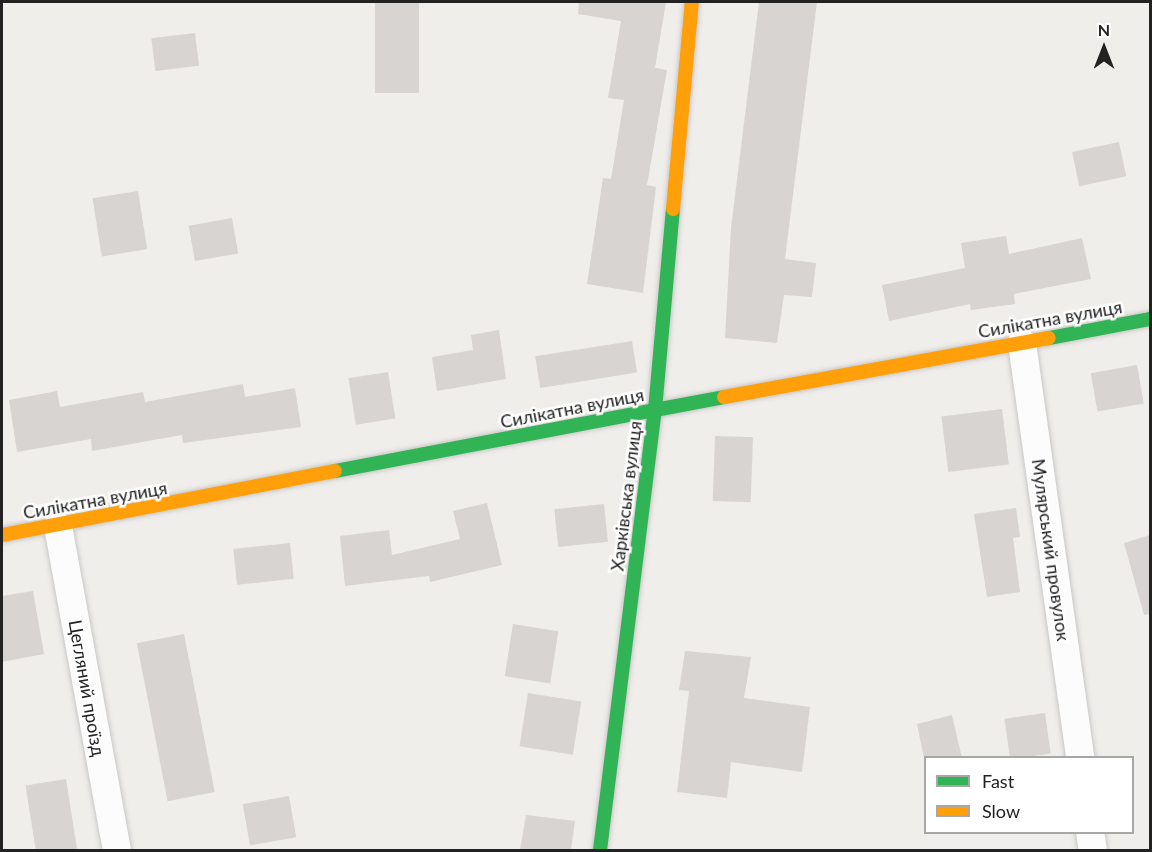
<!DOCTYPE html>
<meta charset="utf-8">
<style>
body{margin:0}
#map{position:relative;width:1152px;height:852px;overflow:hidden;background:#f0eeeb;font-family:Lato,sans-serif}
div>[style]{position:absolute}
.building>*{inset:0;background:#d7d4d2;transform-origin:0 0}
.roads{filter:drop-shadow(0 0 2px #c9c8c7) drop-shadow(0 0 2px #c9c8c7)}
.street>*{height:28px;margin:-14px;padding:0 14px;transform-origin:14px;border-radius:14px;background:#fdfcfc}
.fast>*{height:14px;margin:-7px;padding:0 7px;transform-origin:7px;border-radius:7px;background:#30b455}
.slow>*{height:14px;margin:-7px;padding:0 7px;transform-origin:7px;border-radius:7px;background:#ff9f0a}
span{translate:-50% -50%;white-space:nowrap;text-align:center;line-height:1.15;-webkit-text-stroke:5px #fff;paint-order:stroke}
.street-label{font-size:18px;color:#222}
.frame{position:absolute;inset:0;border:3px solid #222;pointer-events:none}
.legend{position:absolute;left:924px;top:756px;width:210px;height:78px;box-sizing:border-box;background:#fff;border:2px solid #a7a7a7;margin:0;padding:8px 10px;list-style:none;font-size:18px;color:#222}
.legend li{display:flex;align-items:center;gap:12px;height:30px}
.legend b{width:30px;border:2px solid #a7a7a7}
.north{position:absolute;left:1074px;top:18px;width:60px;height:60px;-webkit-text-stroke:4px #fff;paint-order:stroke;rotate:0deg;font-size:16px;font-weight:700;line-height:24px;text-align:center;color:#222}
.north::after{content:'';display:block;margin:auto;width:21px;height:27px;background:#222;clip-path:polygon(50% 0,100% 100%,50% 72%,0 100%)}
</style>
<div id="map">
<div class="building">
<i style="left:375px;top:2px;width:44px;height:91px"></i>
<i style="clip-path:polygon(579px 2px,666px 2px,655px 68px,667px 70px,647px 185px,656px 187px,643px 293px,587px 284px,603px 178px,611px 179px,624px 100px,608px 98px,621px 21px,578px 14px)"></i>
<i style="clip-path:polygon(759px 2px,817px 2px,785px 259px,816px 263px,812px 297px,784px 295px,777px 343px,725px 338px,731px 228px)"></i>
<i style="left:195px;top:33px;width:33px;height:44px;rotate:83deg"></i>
<i style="left:1119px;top:142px;width:35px;height:48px;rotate:78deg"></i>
<i style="left:138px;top:191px;width:59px;height:46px;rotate:81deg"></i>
<i style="left:232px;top:218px;width:36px;height:44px;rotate:80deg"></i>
<i style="clip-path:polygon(1006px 236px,1009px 254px,1082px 238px,1091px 279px,1014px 294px,1015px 304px,971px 310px,970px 304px,889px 321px,882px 285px,965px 268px,961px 243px)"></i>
<i style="clip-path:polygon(499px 330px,506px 379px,437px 391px,432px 357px,473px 350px,471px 335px)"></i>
<i style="left:632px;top:341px;width:32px;height:98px;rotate:81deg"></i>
<i style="left:1137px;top:365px;width:39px;height:47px;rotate:80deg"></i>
<i style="left:388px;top:372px;width:47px;height:40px;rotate:81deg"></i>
<i style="clip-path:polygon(243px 384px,245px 397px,295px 388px,301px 427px,183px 443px,182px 435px,92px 451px,91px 439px,17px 452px,9px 400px,57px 391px,60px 407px,143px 392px,145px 402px)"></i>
<i style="left:1002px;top:409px;width:56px;height:61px;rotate:83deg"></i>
<i style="left:715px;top:436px;width:38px;height:65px;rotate:2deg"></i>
<i style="clip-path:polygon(487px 503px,502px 565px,430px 582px,429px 576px,345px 586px,340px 536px,389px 530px,392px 555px,460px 539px,453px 511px)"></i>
<i style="left:604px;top:504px;width:38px;height:50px;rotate:84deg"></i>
<i style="clip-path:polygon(1016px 508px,1020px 537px,1013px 538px,1020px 592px,987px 597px,974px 514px)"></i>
<i style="clip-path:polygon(1150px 535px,1150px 614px,1144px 615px,1124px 543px)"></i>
<i style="left:290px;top:543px;width:36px;height:57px;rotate:84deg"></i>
<i style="clip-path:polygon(33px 591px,44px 654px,2px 662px,2px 596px)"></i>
<i style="left:513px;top:624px;width:46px;height:53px;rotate:9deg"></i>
<i style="left:184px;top:634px;width:161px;height:48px;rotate:79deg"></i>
<i style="clip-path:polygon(685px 651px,751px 657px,744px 698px,810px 707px,802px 772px,731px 762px,727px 798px,677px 792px,689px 691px,679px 690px)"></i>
<i style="left:528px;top:693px;width:54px;height:54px;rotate:9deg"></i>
<i style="left:1045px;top:713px;width:41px;height:41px;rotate:82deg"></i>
<i style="clip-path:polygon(952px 715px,962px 758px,924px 758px,917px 724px)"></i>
<i style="left:66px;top:779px;width:72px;height:41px;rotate:81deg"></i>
<i style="left:289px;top:796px;width:42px;height:47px;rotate:80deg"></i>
<i style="clip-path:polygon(526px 815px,575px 821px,571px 850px,520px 850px)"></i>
</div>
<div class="roads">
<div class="street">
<i style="left:1022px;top:343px;width:419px;rotate:82deg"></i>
<i style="left:58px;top:526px;width:329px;rotate:79.7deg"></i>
<i style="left:1090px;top:832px;width:18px;rotate:81deg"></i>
</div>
<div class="fast">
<i style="left:1049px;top:338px;width:103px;rotate:-10.7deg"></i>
<i style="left:335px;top:471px;width:326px;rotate:-10.8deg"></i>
<i style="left:655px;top:410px;width:202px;rotate:-84.9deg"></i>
<i style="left:600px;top:850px;width:443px;rotate:-82.9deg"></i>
<i style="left:655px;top:410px;width:70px;rotate:-10.7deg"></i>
</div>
<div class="slow">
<i style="left:673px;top:209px;width:208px;rotate:-84.8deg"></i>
<i style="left:724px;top:397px;width:330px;rotate:-10.3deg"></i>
<i style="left:2px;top:535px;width:339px;rotate:-10.9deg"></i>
</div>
</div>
<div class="street-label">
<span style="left:1050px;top:319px;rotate:-10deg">Силікатна вулиця</span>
<span style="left:572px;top:408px;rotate:-11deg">Силікатна вулиця</span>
<span style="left:626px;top:496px;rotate:-83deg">Харківська вулиця</span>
<span style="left:95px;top:500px;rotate:-10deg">Силікатна вулиця</span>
<span style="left:1051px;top:550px;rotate:82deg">Мулярський провулок</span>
<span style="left:87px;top:688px;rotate:80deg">Цегляний проїзд</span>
</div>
<div class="frame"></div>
<ul class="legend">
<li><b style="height:8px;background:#30b455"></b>Fast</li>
<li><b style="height:8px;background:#ff9f0a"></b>Slow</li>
</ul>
<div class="north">N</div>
</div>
